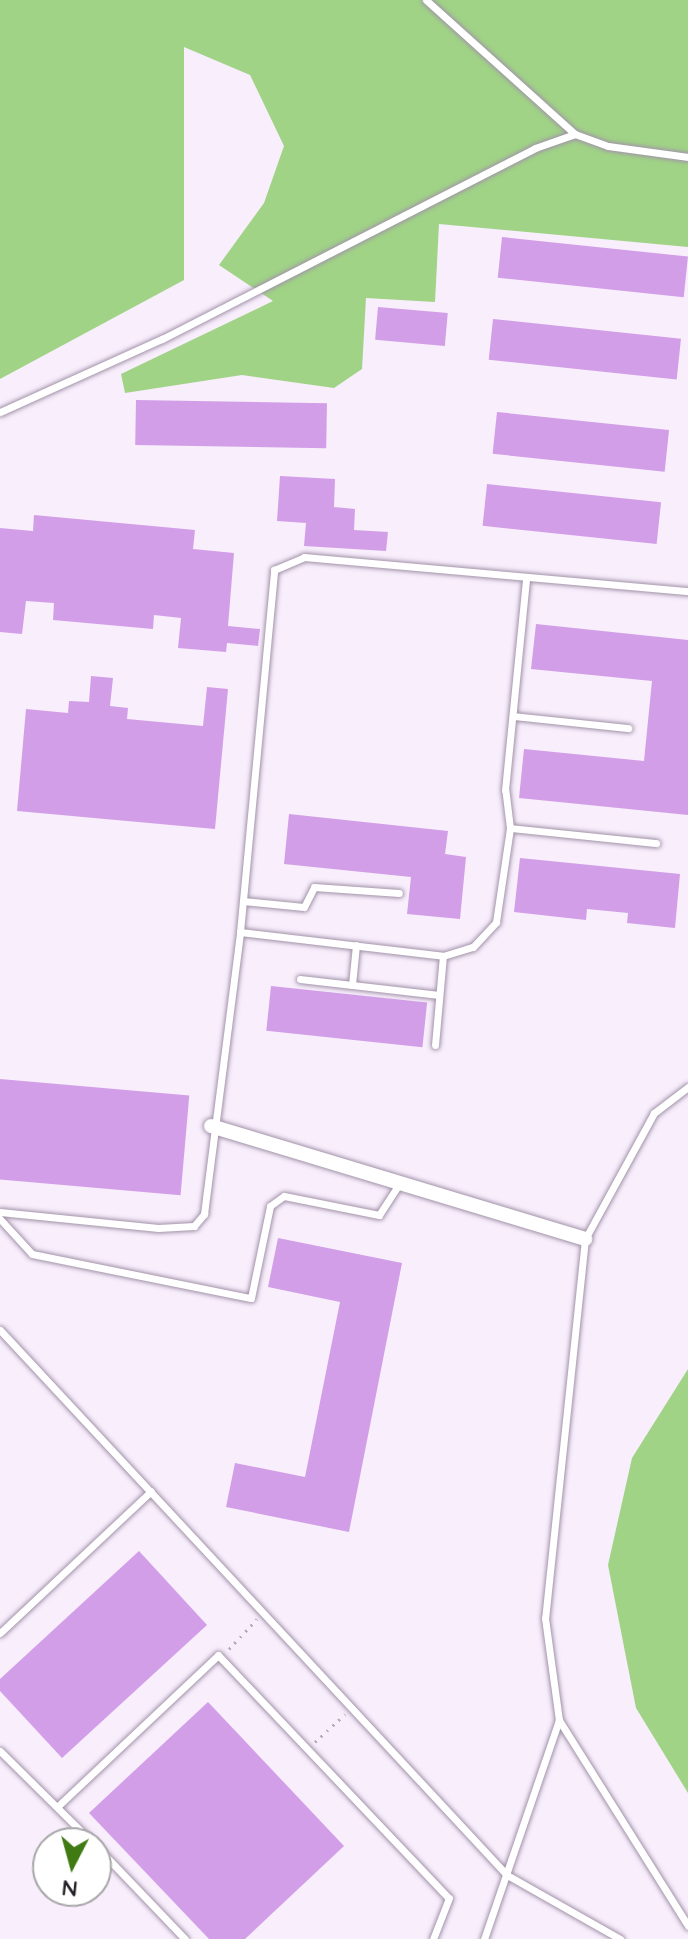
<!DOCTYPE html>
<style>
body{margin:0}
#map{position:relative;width:688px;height:1939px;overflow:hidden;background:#f8eefc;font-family:Quicksand,sans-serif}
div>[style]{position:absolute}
.forest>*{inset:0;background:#a0d386}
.building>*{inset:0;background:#d29ee8;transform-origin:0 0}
.path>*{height:3px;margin-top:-1.5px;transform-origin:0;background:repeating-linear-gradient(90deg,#b4abb8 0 2px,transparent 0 8px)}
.roads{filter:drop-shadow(0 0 2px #a293a9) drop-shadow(0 0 2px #a293a9)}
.lane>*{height:7px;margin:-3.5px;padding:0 3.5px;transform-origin:3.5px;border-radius:3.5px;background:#fff}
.street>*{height:14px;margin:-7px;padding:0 7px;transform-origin:7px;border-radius:7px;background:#fff}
span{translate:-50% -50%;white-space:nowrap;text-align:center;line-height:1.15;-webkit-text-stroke:8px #fff;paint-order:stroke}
.north{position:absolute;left:32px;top:1827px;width:80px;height:80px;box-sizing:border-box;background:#fff;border:2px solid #a8a6a9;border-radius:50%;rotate:186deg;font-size:22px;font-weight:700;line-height:32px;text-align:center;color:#252028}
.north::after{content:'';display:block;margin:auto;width:28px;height:36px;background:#3f7a12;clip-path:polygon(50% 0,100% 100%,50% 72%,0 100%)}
</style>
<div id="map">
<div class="forest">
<i style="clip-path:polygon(0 0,688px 0,688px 247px,439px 224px,435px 302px,366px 298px,362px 369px,334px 388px,242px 375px,125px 393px,121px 374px,273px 301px,219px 265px,264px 203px,284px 146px,250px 75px,184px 47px,184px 280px,0 379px)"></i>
<i style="clip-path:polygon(688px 1369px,688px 1793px,636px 1708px,608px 1565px,632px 1458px)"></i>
</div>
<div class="building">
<i style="left:502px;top:237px;width:187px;height:41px;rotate:6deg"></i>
<i style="left:378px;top:307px;width:70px;height:33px;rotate:5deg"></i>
<i style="left:493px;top:319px;width:189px;height:41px;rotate:6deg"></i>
<i style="left:136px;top:400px;width:191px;height:45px;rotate:1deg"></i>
<i style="left:497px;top:412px;width:173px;height:42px;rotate:6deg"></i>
<i style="clip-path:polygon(280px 476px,335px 479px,334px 507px,355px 509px,354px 530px,388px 532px,386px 551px,304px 546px,306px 523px,277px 521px)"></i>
<i style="left:487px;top:484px;width:175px;height:42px;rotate:6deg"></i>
<i style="clip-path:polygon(34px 515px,195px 530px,193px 549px,234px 553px,228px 626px,260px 629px,258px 646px,227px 643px,226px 652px,178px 648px,181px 618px,154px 615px,153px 629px,53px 620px,54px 603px,26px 601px,22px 634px,0 632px,0 528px,33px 531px)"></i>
<i style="clip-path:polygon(536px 624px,688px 640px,688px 815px,519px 798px,524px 749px,644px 761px,652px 681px,531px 669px)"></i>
<i style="clip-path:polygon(91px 676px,113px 678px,110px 706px,128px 708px,127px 719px,203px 726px,207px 687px,228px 689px,215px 829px,17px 811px,26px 709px,68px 713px,69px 701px,89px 702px)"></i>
<i style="clip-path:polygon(289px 814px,448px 831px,445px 854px,466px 857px,460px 919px,407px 914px,411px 877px,284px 864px)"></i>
<i style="clip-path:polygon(520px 858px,680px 874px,675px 928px,627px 923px,628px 913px,587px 909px,586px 920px,514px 912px)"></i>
<i style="left:271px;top:986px;width:157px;height:45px;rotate:6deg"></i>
<i style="left:0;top:1079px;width:190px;height:100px;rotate:5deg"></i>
<i style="clip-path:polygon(278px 1238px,402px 1263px,349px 1532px,226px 1507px,235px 1463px,305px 1477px,340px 1302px,268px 1287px)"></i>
<i style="clip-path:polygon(139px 1551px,207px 1625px,62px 1758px,0 1691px,0 1679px)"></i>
<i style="clip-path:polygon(208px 1702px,344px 1846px,245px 1939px,209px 1939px,89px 1813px)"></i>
</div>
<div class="path">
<i style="left:229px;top:1649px;width:41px;rotate:-47deg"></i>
<i style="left:315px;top:1742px;width:41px;rotate:-43deg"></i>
</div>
<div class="roads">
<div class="lane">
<i style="left:426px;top:0;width:200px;rotate:42deg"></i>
<i style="left:0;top:412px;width:178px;rotate:-24.3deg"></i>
<i style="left:162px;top:339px;width:419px;rotate:-27.1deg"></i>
<i style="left:535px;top:148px;width:42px;rotate:-19.3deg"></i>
<i style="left:575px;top:134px;width:35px;rotate:20deg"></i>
<i style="left:608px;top:146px;width:81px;rotate:7.8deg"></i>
<i style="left:513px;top:716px;width:116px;rotate:6deg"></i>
<i style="left:510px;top:828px;width:38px;rotate:-97deg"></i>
<i style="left:505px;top:790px;width:211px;rotate:-84.3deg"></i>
<i style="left:243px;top:901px;width:61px;rotate:5.6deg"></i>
<i style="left:304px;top:907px;width:22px;rotate:-63deg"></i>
<i style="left:314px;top:887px;width:85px;rotate:4deg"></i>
<i style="left:240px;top:932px;width:204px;rotate:6.7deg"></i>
<i style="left:443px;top:956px;width:31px;rotate:-17deg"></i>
<i style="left:473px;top:947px;width:34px;rotate:-47deg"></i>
<i style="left:496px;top:922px;width:95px;rotate:-81.5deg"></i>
<i style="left:510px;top:828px;width:147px;rotate:5.9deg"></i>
<i style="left:300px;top:979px;width:140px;rotate:6.6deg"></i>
<i style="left:352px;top:985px;width:40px;rotate:-84.3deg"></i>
<i style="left:435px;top:1045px;width:89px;rotate:-84.9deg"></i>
<i style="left:688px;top:1087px;width:43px;rotate:142.6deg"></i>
<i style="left:654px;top:1113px;width:144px;rotate:118.7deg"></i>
<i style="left:585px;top:1239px;width:381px;rotate:96deg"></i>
<i style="left:545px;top:1618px;width:103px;rotate:82.2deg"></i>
<i style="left:559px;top:1720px;width:243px;rotate:57.9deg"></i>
<i style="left:0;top:1212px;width:159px;rotate:5.8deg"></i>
<i style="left:158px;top:1228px;width:36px;rotate:-3deg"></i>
<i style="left:194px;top:1226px;width:16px;rotate:-50deg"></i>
<i style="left:204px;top:1214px;width:284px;rotate:-82.7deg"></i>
<i style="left:240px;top:932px;width:364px;rotate:-84.6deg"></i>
<i style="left:274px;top:570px;width:33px;rotate:-23deg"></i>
<i style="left:304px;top:557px;width:386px;rotate:5.1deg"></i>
<i style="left:0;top:1219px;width:47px;rotate:47.6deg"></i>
<i style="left:32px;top:1254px;width:223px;rotate:11.4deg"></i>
<i style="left:251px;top:1298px;width:94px;rotate:-78.3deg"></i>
<i style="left:270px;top:1206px;width:17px;rotate:-36deg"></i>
<i style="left:284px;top:1196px;width:97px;rotate:11.3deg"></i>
<i style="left:379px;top:1215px;width:38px;rotate:-57deg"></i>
<i style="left:0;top:1330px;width:744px;rotate:47.07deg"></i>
<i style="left:507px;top:1875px;width:130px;rotate:29.5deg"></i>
<i style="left:0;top:1633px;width:207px;rotate:-43.2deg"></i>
<i style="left:0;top:1751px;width:131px;rotate:44.7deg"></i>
<i style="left:58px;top:1806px;width:220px;rotate:-43.3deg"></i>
<i style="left:218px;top:1655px;width:335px;rotate:46.5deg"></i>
<i style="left:449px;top:1898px;width:44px;rotate:111.3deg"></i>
<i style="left:96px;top:1846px;width:129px;rotate:46.3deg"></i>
<i style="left:484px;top:1939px;width:231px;rotate:-71.1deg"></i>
</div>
<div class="street">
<i style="left:211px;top:1126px;width:391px;rotate:16.8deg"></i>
</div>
</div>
<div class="north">N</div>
</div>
